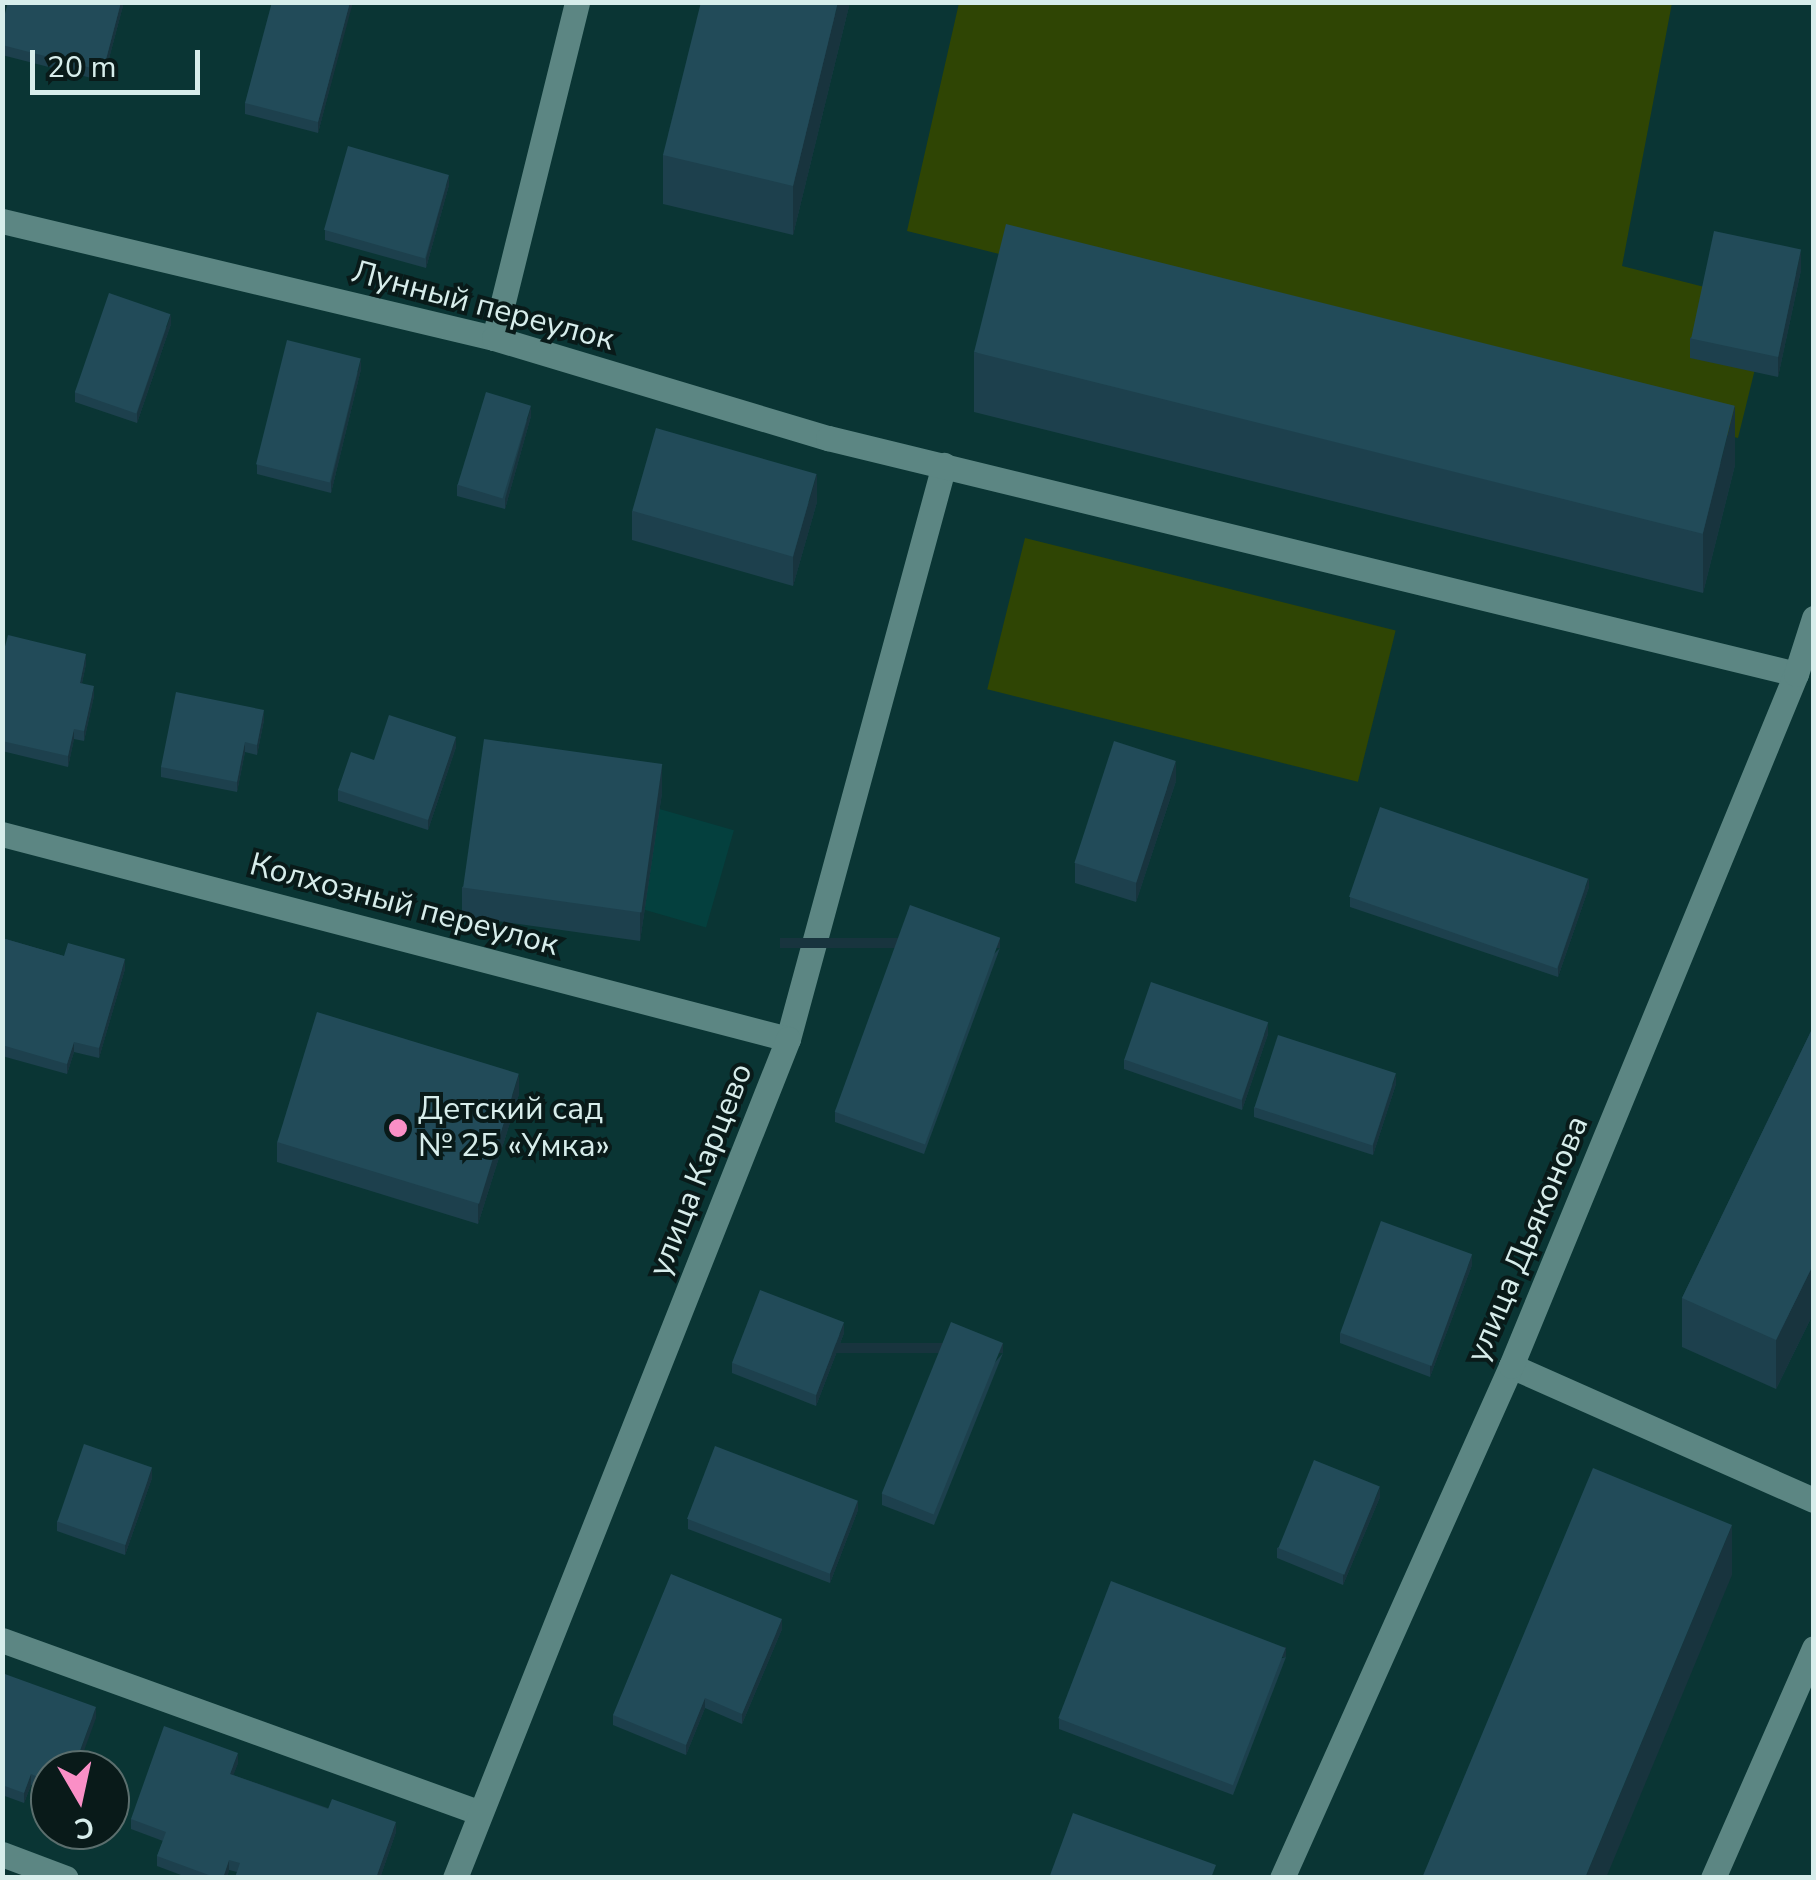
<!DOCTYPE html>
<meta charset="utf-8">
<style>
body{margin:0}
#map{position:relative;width:1816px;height:1880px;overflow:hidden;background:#0a3534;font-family:"Nunito Sans",sans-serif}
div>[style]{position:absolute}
.built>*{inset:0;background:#04403e;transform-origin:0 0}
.green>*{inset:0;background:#2f4504;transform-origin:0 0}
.lane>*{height:25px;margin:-12.5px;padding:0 12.5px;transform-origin:12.5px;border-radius:12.5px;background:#5c8683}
.street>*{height:25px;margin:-12.5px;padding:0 12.5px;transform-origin:12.5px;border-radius:12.5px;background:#5c8683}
.secondary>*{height:25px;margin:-12.5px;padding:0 12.5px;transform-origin:12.5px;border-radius:12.5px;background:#5c8683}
.wall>*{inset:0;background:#1d404d}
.shaded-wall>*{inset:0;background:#18343e;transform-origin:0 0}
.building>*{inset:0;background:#224b59;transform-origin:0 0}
.dots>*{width:28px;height:28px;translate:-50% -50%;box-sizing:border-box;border:5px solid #091a19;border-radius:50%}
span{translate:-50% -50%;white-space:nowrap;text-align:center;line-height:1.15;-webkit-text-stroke:8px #091a19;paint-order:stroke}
.street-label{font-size:32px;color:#d7edeb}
.poi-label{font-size:32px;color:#d7edeb}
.left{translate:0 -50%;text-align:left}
.frame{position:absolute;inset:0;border:5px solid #d7edeb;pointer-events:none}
.north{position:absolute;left:30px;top:1750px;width:100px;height:100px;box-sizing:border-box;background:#091a19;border:2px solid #5b6e6d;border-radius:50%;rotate:171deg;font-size:28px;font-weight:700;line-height:40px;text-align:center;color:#d7edeb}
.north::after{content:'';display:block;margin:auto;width:35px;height:45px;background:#fa8fc6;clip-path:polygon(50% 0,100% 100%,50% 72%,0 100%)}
.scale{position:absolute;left:30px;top:50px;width:170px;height:45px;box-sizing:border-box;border:5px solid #d7edeb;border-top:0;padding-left:12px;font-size:30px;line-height:35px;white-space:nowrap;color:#d7edeb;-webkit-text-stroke:8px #091a19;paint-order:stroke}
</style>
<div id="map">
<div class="built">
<i style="left:656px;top:808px;width:81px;height:101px;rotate:16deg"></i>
</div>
<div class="green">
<i style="clip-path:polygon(959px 3px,1672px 3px,1622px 266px,1771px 304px,1738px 438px,907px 231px)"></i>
<i style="left:1025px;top:538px;width:382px;height:156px;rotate:14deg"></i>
</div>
<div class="lane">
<i style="left:494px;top:338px;width:346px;rotate:-76.1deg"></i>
<i style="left:788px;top:1039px;width:595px;rotate:-74.8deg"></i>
<i style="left:1511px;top:1366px;width:331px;rotate:23.9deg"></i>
<i style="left:2px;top:1640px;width:506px;rotate:19.87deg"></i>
<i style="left:2px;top:1854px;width:68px;rotate:20.6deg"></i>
<i style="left:1713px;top:1878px;width:251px;rotate:-66.3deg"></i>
</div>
<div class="street">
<i style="left:2px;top:221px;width:506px;rotate:13.38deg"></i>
<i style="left:494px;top:338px;width:349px;rotate:16.7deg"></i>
<i style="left:828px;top:438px;width:996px;rotate:13.7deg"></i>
<i style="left:2px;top:834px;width:812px;rotate:14.62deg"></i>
<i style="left:788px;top:1039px;width:903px;rotate:111.65deg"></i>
</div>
<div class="secondary">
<i style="left:1282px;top:1878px;width:561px;rotate:-65.9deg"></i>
<i style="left:1511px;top:1366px;width:748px;rotate:-67.62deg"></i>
<i style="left:1796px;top:674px;width:59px;rotate:-72.2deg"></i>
</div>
<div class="wall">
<i style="clip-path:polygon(124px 2px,103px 81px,2px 55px,2px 25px)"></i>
<i style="clip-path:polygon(352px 2px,318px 133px,245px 114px,245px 103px)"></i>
<i style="clip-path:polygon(850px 2px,793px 235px,663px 204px,663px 155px)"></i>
<i style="clip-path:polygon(449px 185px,426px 268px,325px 240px,325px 230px)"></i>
<i style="clip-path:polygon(1801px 270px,1778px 377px,1690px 358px,1690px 338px)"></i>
<i style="clip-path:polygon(171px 324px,137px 423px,75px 402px,75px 392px)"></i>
<i style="clip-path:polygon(974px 352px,1735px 465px,1703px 593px,974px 412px)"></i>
<i style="clip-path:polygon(361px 369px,331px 493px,257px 474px,257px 464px)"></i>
<i style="clip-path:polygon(531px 416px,505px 509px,457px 496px,457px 485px)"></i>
<i style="clip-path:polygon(817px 502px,793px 586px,632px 540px,632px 511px)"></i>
<i style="clip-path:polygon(2px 658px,86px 664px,82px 683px,94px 696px,84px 741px,74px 739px,68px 767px,2px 751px)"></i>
<i style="clip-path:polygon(264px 720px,257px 755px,245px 752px,237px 792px,161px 777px,161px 767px)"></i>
<i style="clip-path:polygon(456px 747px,428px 830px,338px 801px,338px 790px,374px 760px)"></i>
<i style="clip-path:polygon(1176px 781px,1136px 902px,1075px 883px,1075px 863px)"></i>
<i style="clip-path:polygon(662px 793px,640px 941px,462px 916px,462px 887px)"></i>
<i style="clip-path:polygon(1589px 887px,1558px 977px,1350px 907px,1350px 897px)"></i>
<i style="clip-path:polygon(2px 938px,64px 956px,125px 969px,99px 1058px,74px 1052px,67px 1074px,2px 1056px)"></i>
<i style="clip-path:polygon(1000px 948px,924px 1154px,835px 1122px,835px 1112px)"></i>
<i style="clip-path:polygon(1814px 1025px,1814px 1312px,1776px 1389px,1682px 1347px,1682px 1298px)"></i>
<i style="clip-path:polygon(1268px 1034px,1242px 1110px,1124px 1069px,1124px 1059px)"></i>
<i style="clip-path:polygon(1396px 1084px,1373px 1155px,1254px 1117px,1254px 1107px)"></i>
<i style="clip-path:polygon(519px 1094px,478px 1224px,277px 1162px,277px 1142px)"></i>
<i style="clip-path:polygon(1472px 1265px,1430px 1377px,1340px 1343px,1340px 1333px)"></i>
<i style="clip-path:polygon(844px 1333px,816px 1406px,732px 1373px,732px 1363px)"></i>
<i style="clip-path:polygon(1003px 1353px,934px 1525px,882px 1505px,882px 1494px)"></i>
<i style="clip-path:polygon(152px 1478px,125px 1555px,57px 1531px,57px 1521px)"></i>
<i style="clip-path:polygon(1380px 1497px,1343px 1585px,1277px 1558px,1277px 1548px)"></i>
<i style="clip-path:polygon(858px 1510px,830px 1583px,688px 1529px,688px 1519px)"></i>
<i style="clip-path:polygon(782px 1629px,742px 1724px,705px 1708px,686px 1755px,613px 1725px,613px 1715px)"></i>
<i style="clip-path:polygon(1286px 1657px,1233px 1795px,1059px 1729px,1059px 1719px)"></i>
<i style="clip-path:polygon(2px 1673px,96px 1718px,50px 1770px,50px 1792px,31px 1785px,24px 1803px,2px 1795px)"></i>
<i style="clip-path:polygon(238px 1763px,233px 1775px,396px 1832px,380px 1878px,235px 1878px,237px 1872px,229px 1870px,227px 1878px,189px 1878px,157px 1866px,157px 1856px,163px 1841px,131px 1829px,131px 1819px)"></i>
</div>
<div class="shaded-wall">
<i style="clip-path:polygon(121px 2px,124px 2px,103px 81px,103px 71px)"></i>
<i style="clip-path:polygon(350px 2px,352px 2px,352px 6px,318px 133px,318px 122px)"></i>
<i style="clip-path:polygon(838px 2px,850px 2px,793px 235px,793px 186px)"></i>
<i style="clip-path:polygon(449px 175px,449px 185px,426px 268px,426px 258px)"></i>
<i style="clip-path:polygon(1801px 250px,1801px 270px,1778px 377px,1778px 357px)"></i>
<i style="clip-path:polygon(171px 314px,171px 324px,137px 423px,137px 413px)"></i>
<i style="clip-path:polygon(361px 359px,361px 369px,331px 493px,331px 482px)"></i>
<i style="clip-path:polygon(1735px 405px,1735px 465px,1703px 593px,1703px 533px)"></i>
<i style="clip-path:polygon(531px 406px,531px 416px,505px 509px,505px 499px)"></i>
<i style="clip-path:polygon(817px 473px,817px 502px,793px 586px,793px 557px)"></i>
<i style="clip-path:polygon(86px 654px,86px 664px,80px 693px,80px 683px)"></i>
<i style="clip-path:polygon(94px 686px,94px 696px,84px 741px,84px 731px)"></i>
<i style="clip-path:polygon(264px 710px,264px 720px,257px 755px,257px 745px)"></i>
<i style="clip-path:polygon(74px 729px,74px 739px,68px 767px,68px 756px)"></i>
<i style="clip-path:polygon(456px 737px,456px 747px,428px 830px,428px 820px)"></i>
<i style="clip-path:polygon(245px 742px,245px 752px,237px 792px,237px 782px)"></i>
<i style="clip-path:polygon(1176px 761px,1176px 781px,1136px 902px,1136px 882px)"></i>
<i style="clip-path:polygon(662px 764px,662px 793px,640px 941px,640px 912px)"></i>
<i style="clip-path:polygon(1589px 877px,1589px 887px,1558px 977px,1558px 967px)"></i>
<i style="left:1000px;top:938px;width:10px;height:220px;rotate:90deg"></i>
<i style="clip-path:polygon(125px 959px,125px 969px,99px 1058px,99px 1048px)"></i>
<i style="clip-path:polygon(1268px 1023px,1268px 1034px,1242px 1110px,1242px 1100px)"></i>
<i style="clip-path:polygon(74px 1042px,74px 1052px,67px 1074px,67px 1064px)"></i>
<i style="clip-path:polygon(519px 1074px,519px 1094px,478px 1224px,478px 1204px)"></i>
<i style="clip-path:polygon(1396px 1074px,1396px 1084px,1373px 1155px,1373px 1145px)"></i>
<i style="clip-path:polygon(1472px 1255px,1472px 1265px,1430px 1377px,1430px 1366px)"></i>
<i style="clip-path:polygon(1814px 1263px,1814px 1312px,1776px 1389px,1776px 1340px)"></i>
<i style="clip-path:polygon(844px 1323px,844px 1333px,816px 1406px,816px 1395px)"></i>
<i style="left:1003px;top:1343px;width:10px;height:185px;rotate:90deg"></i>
<i style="clip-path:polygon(152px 1468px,152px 1478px,125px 1555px,125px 1545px)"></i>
<i style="clip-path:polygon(1380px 1487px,1380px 1497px,1343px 1585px,1343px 1575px)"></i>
<i style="clip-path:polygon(858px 1500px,858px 1510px,830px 1583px,830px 1573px)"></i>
<i style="clip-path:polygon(1732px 1525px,1732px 1575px,1606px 1878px,1585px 1878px)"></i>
<i style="clip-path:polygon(782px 1619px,782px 1629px,742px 1724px,742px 1714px)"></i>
<i style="left:1286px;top:1647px;width:10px;height:148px;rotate:90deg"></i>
<i style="clip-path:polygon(705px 1698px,705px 1708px,686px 1755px,686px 1745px)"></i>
<i style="clip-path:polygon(96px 1707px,96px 1718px,77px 1770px,73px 1770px)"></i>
<i style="clip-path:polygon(238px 1753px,238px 1763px,230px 1784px,230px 1774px)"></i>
<i style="clip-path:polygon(31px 1774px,31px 1785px,24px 1803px,24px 1793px)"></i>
<i style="clip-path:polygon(396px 1822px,396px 1832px,380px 1878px,376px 1878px)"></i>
<i style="clip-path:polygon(229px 1860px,229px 1870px,227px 1878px,223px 1878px)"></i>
</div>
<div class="building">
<i style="clip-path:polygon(8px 2px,121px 2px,103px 71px,2px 45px,2px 25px)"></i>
<i style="clip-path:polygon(272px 2px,350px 2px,318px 122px,245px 103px)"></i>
<i style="clip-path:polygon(701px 2px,838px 2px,793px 186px,663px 155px)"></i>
<i style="left:348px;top:146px;width:105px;height:87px;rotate:16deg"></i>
<i style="left:1006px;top:224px;width:751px;height:132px;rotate:14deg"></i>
<i style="left:1714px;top:231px;width:89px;height:110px;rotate:12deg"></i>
<i style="left:109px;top:293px;width:65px;height:105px;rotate:19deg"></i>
<i style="left:287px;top:340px;width:76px;height:128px;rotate:14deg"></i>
<i style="left:486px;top:392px;width:47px;height:97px;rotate:17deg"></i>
<i style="left:656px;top:428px;width:167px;height:86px;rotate:16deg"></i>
<i style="clip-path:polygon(8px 635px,86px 654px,80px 683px,94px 686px,84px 731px,74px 729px,68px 756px,2px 741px,2px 658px)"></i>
<i style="clip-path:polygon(176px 692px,264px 710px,257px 745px,245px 742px,237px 782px,161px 767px)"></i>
<i style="clip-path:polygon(389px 715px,456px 737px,428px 820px,338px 790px,351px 752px,374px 760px)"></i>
<i style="left:484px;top:739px;width:180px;height:150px;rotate:8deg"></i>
<i style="left:1114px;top:741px;width:65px;height:128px;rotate:18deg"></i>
<i style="left:1380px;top:807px;width:220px;height:95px;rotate:19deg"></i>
<i style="left:910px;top:905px;width:96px;height:220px;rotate:20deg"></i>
<i style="clip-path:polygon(2px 938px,64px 956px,68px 943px,125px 959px,99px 1048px,74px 1042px,67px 1064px,2px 1045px)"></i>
<i style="left:1151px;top:982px;width:124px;height:82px;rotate:19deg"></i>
<i style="left:317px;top:1012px;width:211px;height:136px;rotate:17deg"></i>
<i style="clip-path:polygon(1814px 1025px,1814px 1263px,1776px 1340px,1682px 1298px)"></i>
<i style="left:1278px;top:1035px;width:124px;height:76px;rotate:18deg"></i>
<i style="left:1381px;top:1221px;width:97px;height:119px;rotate:20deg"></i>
<i style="left:760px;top:1290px;width:90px;height:78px;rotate:21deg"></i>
<i style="left:951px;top:1322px;width:56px;height:185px;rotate:22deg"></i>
<i style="left:84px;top:1444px;width:72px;height:82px;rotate:19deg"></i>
<i style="left:715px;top:1446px;width:153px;height:78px;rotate:21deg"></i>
<i style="left:1314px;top:1460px;width:71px;height:95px;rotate:22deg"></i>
<i style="clip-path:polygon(1593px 1468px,1732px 1525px,1585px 1878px,1422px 1878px)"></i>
<i style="clip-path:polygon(671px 1574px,782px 1619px,742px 1714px,705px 1698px,686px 1745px,613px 1715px)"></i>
<i style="left:1111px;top:1581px;width:187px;height:147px;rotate:21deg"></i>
<i style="clip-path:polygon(2px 1673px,96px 1707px,73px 1770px,50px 1770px,50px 1782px,31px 1774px,24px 1793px,2px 1785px)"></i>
<i style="clip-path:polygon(164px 1726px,238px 1753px,230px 1774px,328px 1809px,332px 1799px,396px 1822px,376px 1878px,235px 1878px,240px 1863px,229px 1860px,223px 1878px,217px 1878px,157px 1856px,166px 1832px,131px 1819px)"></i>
<i style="clip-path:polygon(1073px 1813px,1216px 1865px,1211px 1878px,1049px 1878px)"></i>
</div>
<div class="dots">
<i style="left:398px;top:1128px;background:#fa8fc6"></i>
</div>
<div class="street-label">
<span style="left:483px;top:306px;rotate:15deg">Лунный переулок</span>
<span style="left:404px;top:905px;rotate:15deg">Колхозный переулок</span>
<span style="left:701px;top:1170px;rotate:-68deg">улица Карцево</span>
<span style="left:1528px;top:1239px;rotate:-67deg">улица Дьяконова</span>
</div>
<div class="poi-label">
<span class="left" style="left:418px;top:1128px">Детский сад<br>№ 25 «Умка»</span>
</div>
<div class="frame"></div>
<div class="north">С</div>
<div class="scale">20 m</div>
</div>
